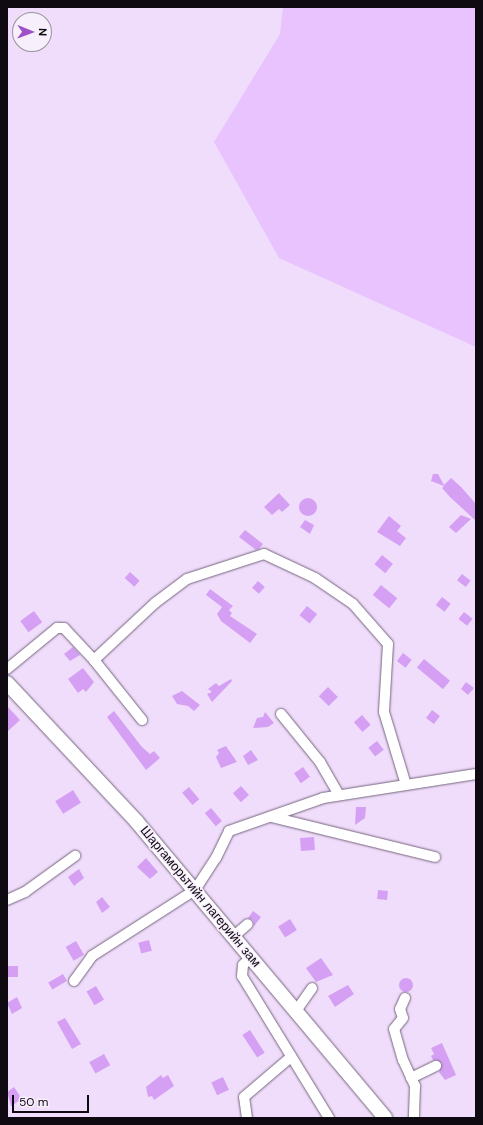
<!DOCTYPE html>
<meta charset="utf-8">
<style>
body{margin:0}
#map{position:relative;width:483px;height:1125px;overflow:hidden;background:#f0ddfb;font-family:"DM Sans",sans-serif}
div>[style]{position:absolute}
.green>*{inset:0;background:#e8c3fe}
.building>*{inset:0;background:#d5a0f3;transform-origin:0 0}
.round{border-radius:50%}
.roads{filter:drop-shadow(0 0 1px #75657f) drop-shadow(0 0 1px #75657f)}
.street>*{height:10px;margin:-5px;padding:0 5px;transform-origin:5px;border-radius:5px;background:#fff}
.secondary>*{height:14px;margin:-7px;padding:0 7px;transform-origin:7px;border-radius:7px;background:#fff}
span{translate:-50% -50%;white-space:nowrap;text-align:center;line-height:1.15;-webkit-text-stroke:3px #f7effb;paint-order:stroke}
.street-label{font-size:13px;color:#0f0912}
.frame{position:absolute;inset:0;border:8px solid #0f0912;pointer-events:none}
.north{position:absolute;left:12px;top:12px;width:40px;height:40px;box-sizing:border-box;background:#f7effb;border:1px solid #9a939e;border-radius:50%;rotate:91deg;font-size:11px;font-weight:700;line-height:16px;text-align:center;color:#0f0912}
.north::after{content:'';display:block;margin:auto;width:14px;height:18px;background:#9e52c5;clip-path:polygon(50% 0,100% 100%,50% 72%,0 100%)}
.scale{position:absolute;left:12px;top:1095px;width:77px;height:18px;box-sizing:border-box;border:2px solid #0f0912;border-top:0;padding-left:5px;font-size:12px;line-height:14px;white-space:nowrap;color:#0f0912;-webkit-text-stroke:3px #f7effb;paint-order:stroke}
</style>
<div id="map">
<div class="green">
<i style="clip-path:polygon(283px 7px,476px 7px,476px 347px,279px 258px,214px 142px,280px 34px)"></i>
</div>
<div class="building">
<i style="clip-path:polygon(433px 474px,438px 474px,444px 485px,451px 478px,461px 487px,476px 504px,476px 521px,450px 497px,442px 488px,444px 486px,431px 481px)"></i>
<i style="clip-path:polygon(279px 493px,290px 505px,282px 512px,279px 509px,272px 515px,264px 507px)"></i>
<i class="round" style="left:299px;top:498px;width:18px;height:18px"></i>
<i style="clip-path:polygon(461px 515px,471px 519px,456px 533px,449px 527px)"></i>
<i style="clip-path:polygon(389px 516px,401px 526px,397px 531px,406px 538px,400px 546px,377px 532px)"></i>
<i style="clip-path:polygon(305px 520px,314px 525px,310px 534px,300px 527px)"></i>
<i style="clip-path:polygon(245px 530px,263px 544px,259px 549px,256px 550px,239px 537px)"></i>
<i style="left:382px;top:555px;width:14px;height:12px;rotate:39deg"></i>
<i style="left:130px;top:572px;width:13px;height:8px;rotate:42deg"></i>
<i style="left:462px;top:574px;width:11px;height:8px;rotate:38deg"></i>
<i style="left:258px;top:581px;width:9px;height:9px;rotate:41deg"></i>
<i style="left:381px;top:585px;width:21px;height:13px;rotate:39deg"></i>
<i style="clip-path:polygon(210px 589px,233px 606px,229px 610px,232px 613px,230px 616px,257px 634px,250px 643px,221px 621px,217px 614px,222px 607px,206px 595px)"></i>
<i style="left:442px;top:597px;width:11px;height:10px;rotate:38deg"></i>
<i style="left:307px;top:606px;width:13px;height:12px;rotate:39deg"></i>
<i style="left:34px;top:611px;width:14px;height:17px;rotate:54deg"></i>
<i style="left:464px;top:612px;width:11px;height:9px;rotate:38deg"></i>
<i style="clip-path:polygon(73px 647px,80px 655px,70px 661px,64px 654px)"></i>
<i style="left:403px;top:653px;width:11px;height:10px;rotate:38deg"></i>
<i style="left:424px;top:659px;width:34px;height:11px;rotate:40deg"></i>
<i style="clip-path:polygon(83px 668px,94px 682px,86px 692px,83px 689px,78px 693px,68px 679px)"></i>
<i style="clip-path:polygon(231px 679px,232px 681px,212px 702px,207px 694px,212px 692px,208px 689px,216px 683px,219px 686px)"></i>
<i style="clip-path:polygon(466px 682px,474px 688px,468px 695px,461px 689px)"></i>
<i style="left:328px;top:687px;width:14px;height:13px;rotate:45deg"></i>
<i style="clip-path:polygon(182px 691px,200px 705px,194px 711px,188px 706px,177px 704px,172px 696px)"></i>
<i style="clip-path:polygon(7px 706px,20px 720px,7px 732px)"></i>
<i style="left:432px;top:710px;width:10px;height:10px;rotate:37deg"></i>
<i style="clip-path:polygon(114px 711px,142px 747px,150px 754px,154px 751px,160px 758px,146px 770px,107px 717px)"></i>
<i style="clip-path:polygon(265px 712px,274px 723px,268px 727px,253px 728px,257px 718px,263px 717px)"></i>
<i style="left:362px;top:715px;width:13px;height:11px;rotate:48deg"></i>
<i style="left:377px;top:741px;width:11px;height:11px;rotate:52deg"></i>
<i style="clip-path:polygon(226px 746px,237px 762px,221px 768px,216px 757px,219px 753px,217px 750px)"></i>
<i style="clip-path:polygon(251px 750px,258px 760px,248px 765px,243px 756px)"></i>
<i style="left:303px;top:767px;width:12px;height:11px;rotate:55deg"></i>
<i style="left:241px;top:786px;width:12px;height:11px;rotate:48deg"></i>
<i style="left:189px;top:787px;width:16px;height:9px;rotate:50deg"></i>
<i style="left:73px;top:790px;width:15px;height:21px;rotate:58deg"></i>
<i style="clip-path:polygon(356px 807px,366px 807px,365px 818px,355px 825px)"></i>
<i style="left:211px;top:808px;width:17px;height:8px;rotate:50deg"></i>
<i style="left:314px;top:837px;width:13px;height:14px;rotate:86deg"></i>
<i style="clip-path:polygon(146px 858px,158px 872px,150px 879px,137px 867px)"></i>
<i style="clip-path:polygon(79px 869px,84px 878px,74px 886px,68px 877px)"></i>
<i style="left:378px;top:890px;width:10px;height:9px;rotate:6deg"></i>
<i style="clip-path:polygon(102px 897px,110px 907px,102px 913px,96px 902px)"></i>
<i style="clip-path:polygon(253px 911px,261px 917px,254px 926px,253px 920px,248px 918px)"></i>
<i style="left:290px;top:919px;width:13px;height:14px;rotate:58deg"></i>
<i style="left:149px;top:940px;width:11px;height:11px;rotate:75deg"></i>
<i style="left:76px;top:941px;width:16px;height:12px;rotate:60deg"></i>
<i style="clip-path:polygon(321px 958px,333px 975px,316px 982px,306px 968px)"></i>
<i style="left:7px;top:966px;width:11px;height:11px"></i>
<i style="left:63px;top:974px;width:8px;height:17px;rotate:60deg"></i>
<i class="round" style="left:399px;top:978px;width:14px;height:14px"></i>
<i style="clip-path:polygon(348px 985px,354px 994px,335px 1007px,328px 996px)"></i>
<i style="left:96px;top:986px;width:16px;height:11px;rotate:60deg"></i>
<i style="clip-path:polygon(17px 997px,22px 1008px,12px 1014px,7px 1003px)"></i>
<i style="clip-path:polygon(65px 1018px,81px 1044px,72px 1049px,57px 1022px)"></i>
<i style="left:250px;top:1030px;width:27px;height:9px;rotate:57deg"></i>
<i style="clip-path:polygon(442px 1043px,456px 1075px,445px 1080px,439px 1072px,442px 1063px,433px 1060px,431px 1056px,434px 1054px,431px 1048px)"></i>
<i style="left:104px;top:1054px;width:13px;height:17px;rotate:61deg"></i>
<i style="clip-path:polygon(161px 1075px,163px 1078px,168px 1075px,174px 1086px,154px 1100px,152px 1096px,148px 1097px,146px 1087px)"></i>
<i style="left:223px;top:1077px;width:14px;height:13px;rotate:65deg"></i>
<i style="clip-path:polygon(14px 1087px,22px 1099px,11px 1106px,7px 1092px)"></i>
</div>
<div class="roads">
<div class="street">
<i style="left:94px;top:660px;width:83px;rotate:-43.1deg"></i>
<i style="left:155px;top:603px;width:40px;rotate:-37deg"></i>
<i style="left:187px;top:579px;width:81px;rotate:-18deg"></i>
<i style="left:264px;top:554px;width:56px;rotate:25.2deg"></i>
<i style="left:315px;top:578px;width:46px;rotate:34.4deg"></i>
<i style="left:353px;top:604px;width:53px;rotate:48.8deg"></i>
<i style="left:388px;top:644px;width:68px;rotate:93.4deg"></i>
<i style="left:384px;top:712px;width:76px;rotate:73.2deg"></i>
<i style="left:7px;top:669px;width:65px;rotate:-39.4deg"></i>
<i style="left:57px;top:628px;width:7px"></i>
<i style="left:64px;top:628px;width:44px;rotate:46.8deg"></i>
<i style="left:94px;top:660px;width:77px;rotate:51.3deg"></i>
<i style="left:281px;top:714px;width:62px;rotate:50.9deg"></i>
<i style="left:320px;top:762px;width:38px;rotate:60deg"></i>
<i style="left:272px;top:817px;width:168px;rotate:13.8deg"></i>
<i style="left:7px;top:900px;width:20px;rotate:-24deg"></i>
<i style="left:25px;top:892px;width:62px;rotate:-35.8deg"></i>
<i style="left:234px;top:936px;width:18px;rotate:-41deg"></i>
<i style="left:251px;top:957px;width:11px;rotate:135deg"></i>
<i style="left:243px;top:965px;width:11px;rotate:95deg"></i>
<i style="left:242px;top:976px;width:167px;rotate:58.5deg"></i>
<i style="left:74px;top:981px;width:31px;rotate:-54deg"></i>
<i style="left:92px;top:956px;width:122px;rotate:-32.7deg"></i>
<i style="left:195px;top:890px;width:38px;rotate:-57deg"></i>
<i style="left:216px;top:858px;width:30px;rotate:-64deg"></i>
<i style="left:229px;top:831px;width:100px;rotate:-19.3deg"></i>
<i style="left:323px;top:798px;width:155px;rotate:-8.9deg"></i>
<i style="left:405px;top:998px;width:12px;rotate:114deg"></i>
<i style="left:400px;top:1009px;width:9px;rotate:72deg"></i>
<i style="left:403px;top:1018px;width:14px;rotate:129deg"></i>
<i style="left:394px;top:1029px;width:32px;rotate:74deg"></i>
<i style="left:403px;top:1060px;width:29px;rotate:65deg"></i>
<i style="left:415px;top:1086px;width:32px;rotate:92deg"></i>
<i style="left:296px;top:1011px;width:28px;rotate:-55deg"></i>
<i style="left:411px;top:1078px;width:28px;rotate:-26deg"></i>
<i style="left:247px;top:1118px;width:21px;rotate:-98deg"></i>
<i style="left:244px;top:1097px;width:62px;rotate:-40.4deg"></i>
</div>
<div class="secondary">
<i style="left:7px;top:683px;width:190px;rotate:46.9deg"></i>
<i style="left:137px;top:822px;width:386px;rotate:50deg"></i>
</div>
</div>
<div class="street-label">
<span style="left:200px;top:897px;rotate:50deg">Шаргаморьтийн лагерийн зам</span>
</div>
<div class="frame"></div>
<div class="north">N</div>
<div class="scale">50 m</div>
</div>
